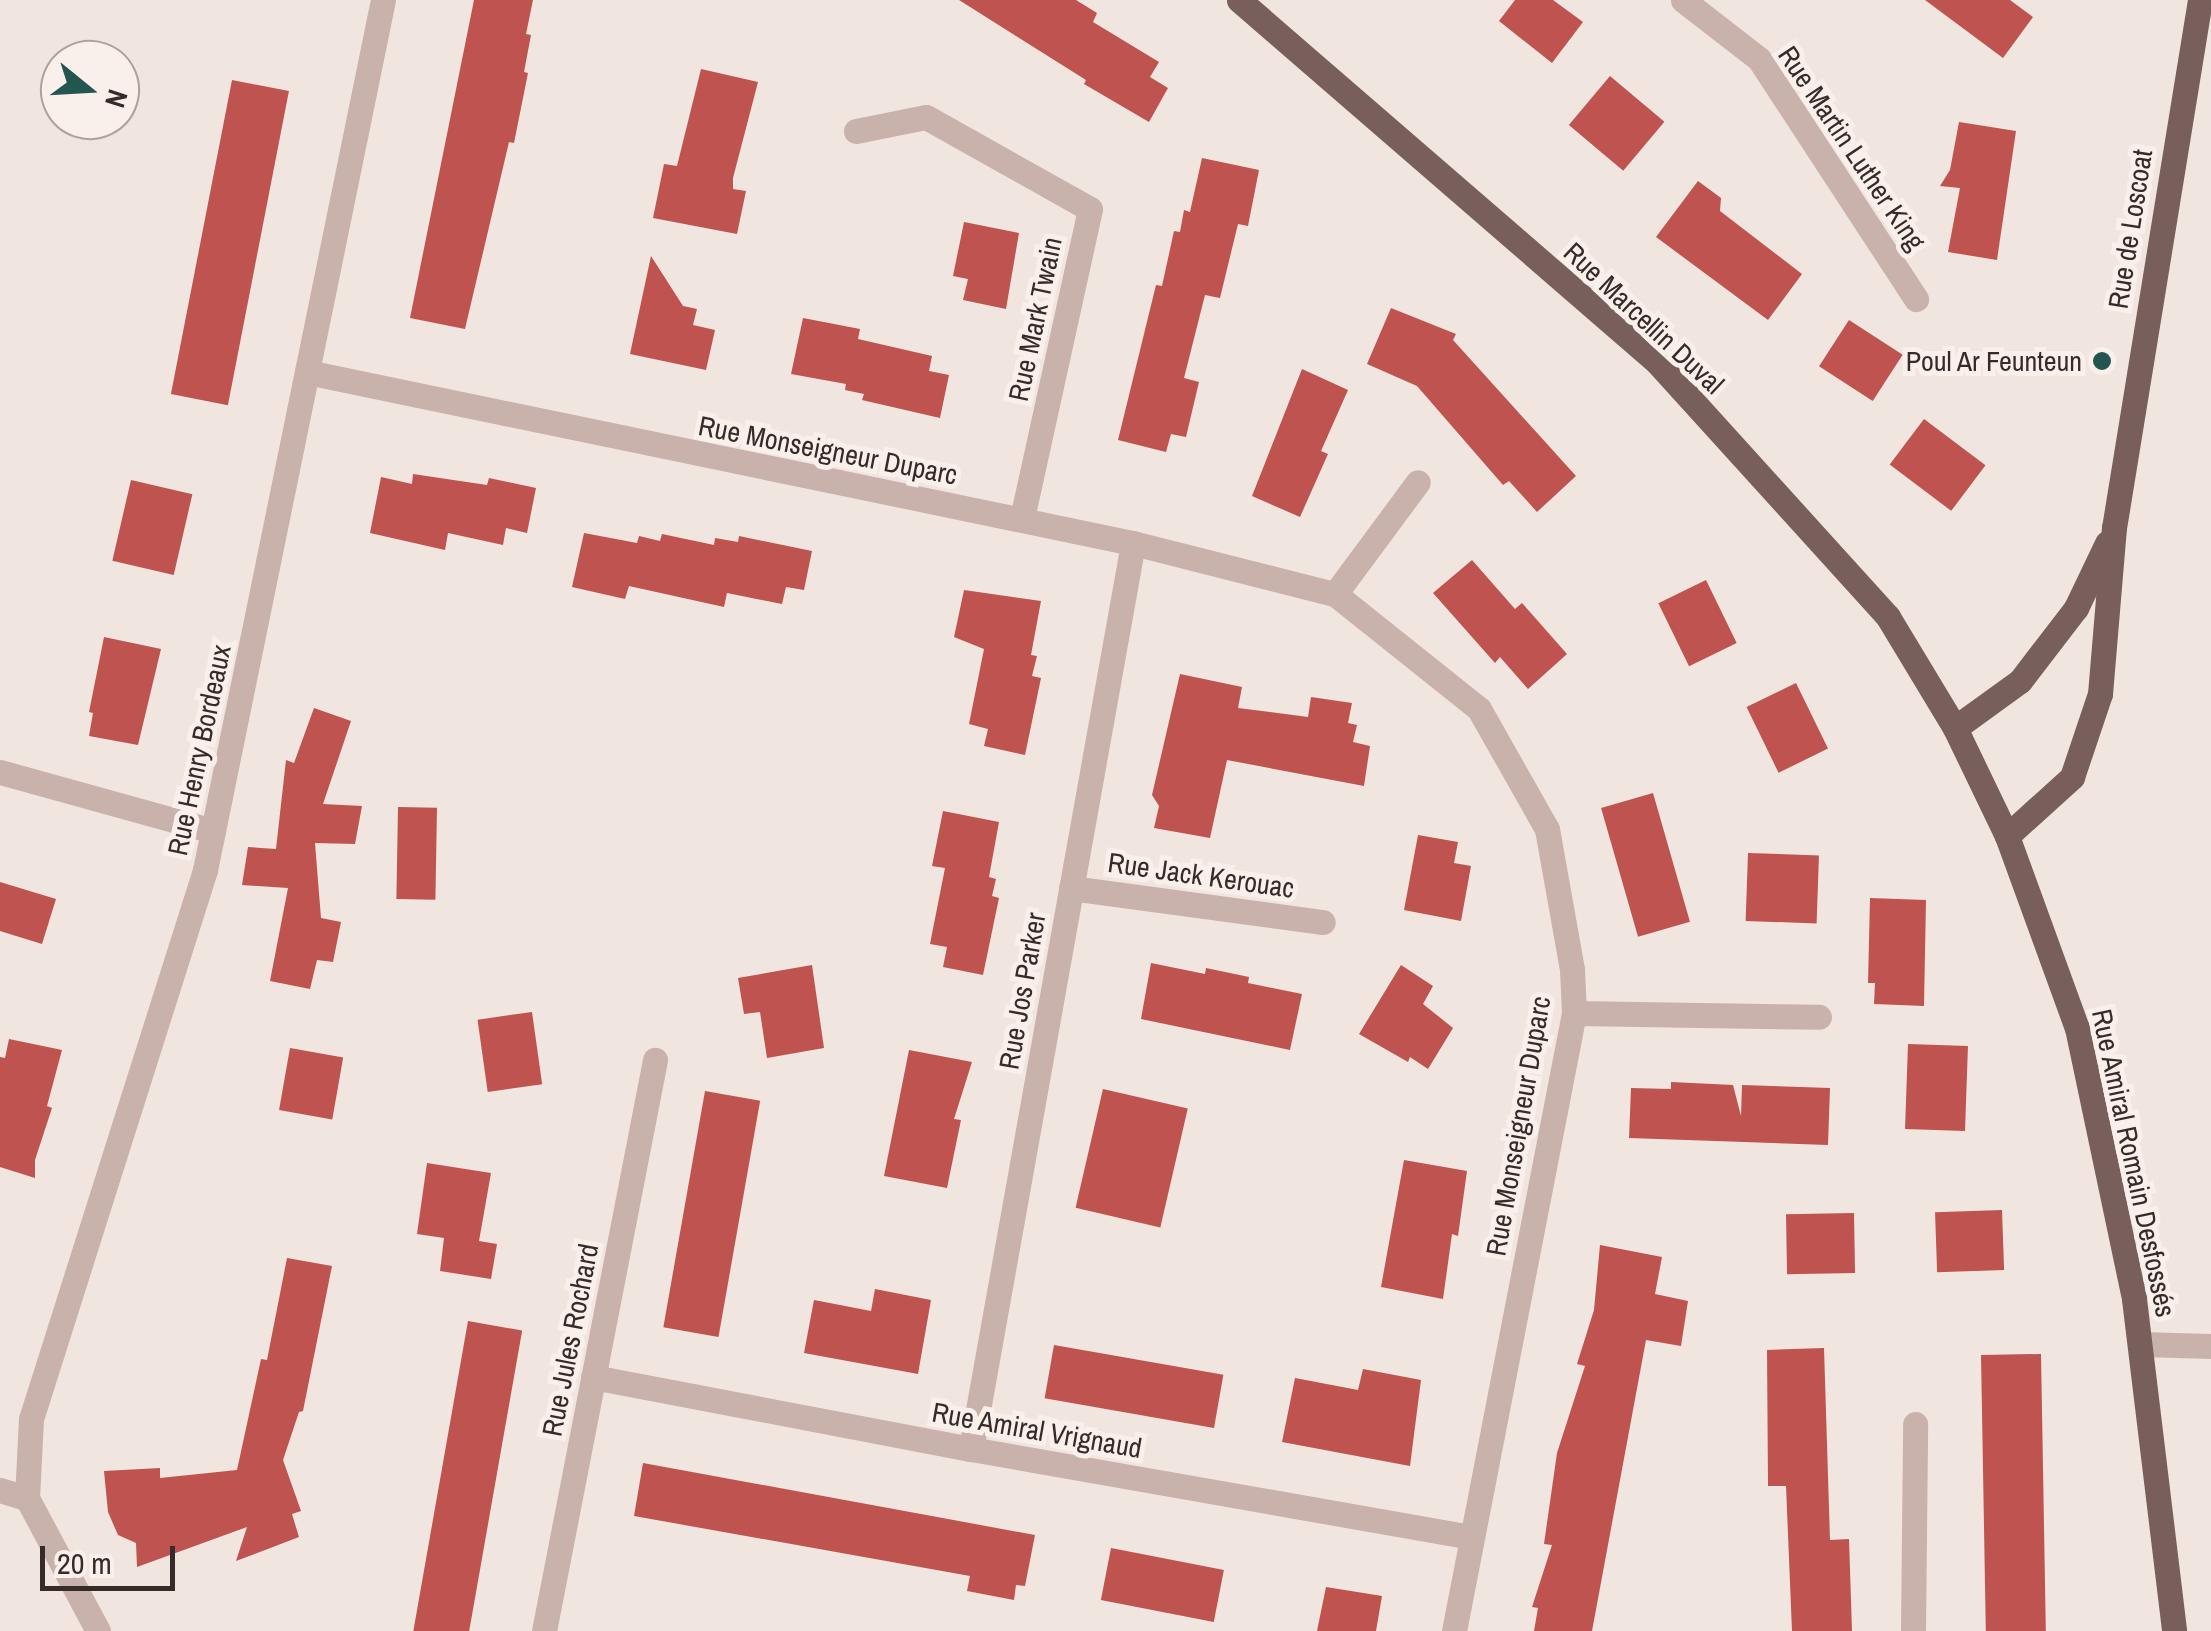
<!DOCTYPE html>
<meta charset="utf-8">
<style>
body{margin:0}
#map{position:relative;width:2211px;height:1631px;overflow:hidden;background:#f1e5df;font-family:"Archivo Narrow",sans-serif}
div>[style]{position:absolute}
.building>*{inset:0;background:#be5350;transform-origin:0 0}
.minor>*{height:25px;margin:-12.5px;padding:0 12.5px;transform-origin:12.5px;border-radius:12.5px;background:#c9b2ab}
.major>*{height:25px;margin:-12.5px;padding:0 12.5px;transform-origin:12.5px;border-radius:12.5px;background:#785f5c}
.dots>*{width:28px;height:28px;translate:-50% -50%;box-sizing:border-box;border:5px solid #f9f0eb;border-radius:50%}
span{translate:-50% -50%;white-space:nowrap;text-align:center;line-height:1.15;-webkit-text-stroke:10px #f9f0eb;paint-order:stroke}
.street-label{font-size:28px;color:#372b2a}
.poi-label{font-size:28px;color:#372b2a}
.right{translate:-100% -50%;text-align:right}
.north{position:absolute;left:40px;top:40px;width:100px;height:100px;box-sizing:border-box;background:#f9f0eb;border:2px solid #aba19e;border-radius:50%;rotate:108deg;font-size:28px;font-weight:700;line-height:40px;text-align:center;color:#372b2a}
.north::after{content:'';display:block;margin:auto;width:35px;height:45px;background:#22564e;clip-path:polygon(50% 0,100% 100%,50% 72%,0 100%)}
.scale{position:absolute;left:40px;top:1546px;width:135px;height:45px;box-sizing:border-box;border:5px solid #372b2a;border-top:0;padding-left:12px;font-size:30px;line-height:35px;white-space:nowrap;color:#372b2a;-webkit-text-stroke:8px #f9f0eb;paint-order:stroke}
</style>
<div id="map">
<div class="building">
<i style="clip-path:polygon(474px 0,533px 0,526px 34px,531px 35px,524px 72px,528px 73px,514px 143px,509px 142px,465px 329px,410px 318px)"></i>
<i style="clip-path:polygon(959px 0,1076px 0,1097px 13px,1093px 22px,1159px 62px,1150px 77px,1168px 88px,1149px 122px,1084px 84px,1086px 80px)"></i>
<i style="clip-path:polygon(1515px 0,1553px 0,1583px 22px,1552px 63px,1499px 21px)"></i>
<i style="clip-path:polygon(1925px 0,2010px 0,2033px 17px,2003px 58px)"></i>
<i style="clip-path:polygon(701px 69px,758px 82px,733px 178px,733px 189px,746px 191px,737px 234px,653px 218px,664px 164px,677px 166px)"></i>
<i style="left:1610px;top:76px;width:71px;height:64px;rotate:40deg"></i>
<i style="left:232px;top:80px;width:58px;height:320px;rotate:11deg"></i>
<i style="clip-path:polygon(1959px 122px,2016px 131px,1997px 260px,1948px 252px,1960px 188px,1940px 186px,1950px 170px)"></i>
<i style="clip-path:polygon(1202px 158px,1259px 170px,1248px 226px,1238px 224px,1220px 298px,1205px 295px,1184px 378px,1199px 382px,1186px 437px,1171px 434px,1166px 452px,1118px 440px,1156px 285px,1162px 286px,1174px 231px,1180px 232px,1184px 210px,1190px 212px)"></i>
<i style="clip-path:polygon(1698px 181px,1721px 198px,1720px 211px,1802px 274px,1768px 320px,1656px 237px)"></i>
<i style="clip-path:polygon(964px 222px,1019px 233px,1006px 309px,963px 300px,968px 279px,953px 276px)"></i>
<i style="clip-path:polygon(651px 256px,683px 306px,697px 309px,693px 325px,715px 330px,706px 370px,630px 354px)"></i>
<i style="clip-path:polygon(1391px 308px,1456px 334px,1453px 340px,1576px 476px,1537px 512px,1509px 481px,1503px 485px,1417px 386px,1367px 364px)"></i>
<i style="clip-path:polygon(803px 318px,860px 329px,858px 339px,932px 356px,929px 371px,949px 375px,940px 418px,862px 400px,864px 394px,845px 390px,846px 384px,791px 374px)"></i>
<i style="left:1849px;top:320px;width:64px;height:55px;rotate:33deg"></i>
<i style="clip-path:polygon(1302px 369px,1348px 390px,1321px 451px,1328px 454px,1300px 517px,1252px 496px)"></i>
<i style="left:1924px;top:419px;width:77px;height:57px;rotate:37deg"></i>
<i style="clip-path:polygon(413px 474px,487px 485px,489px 478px,536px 488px,527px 533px,506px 528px,503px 545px,448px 533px,445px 550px,370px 533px,381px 477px,412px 484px)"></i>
<i style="left:131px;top:480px;width:63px;height:83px;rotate:13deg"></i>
<i style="clip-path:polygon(584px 533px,637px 543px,639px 536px,660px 541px,662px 534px,714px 545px,715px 538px,738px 542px,739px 536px,812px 551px,804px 590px,786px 587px,782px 604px,727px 593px,724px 607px,629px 586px,625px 599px,572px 587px)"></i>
<i style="clip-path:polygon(1472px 560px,1515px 609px,1522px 603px,1567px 654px,1528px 689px,1500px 657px,1495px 663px,1433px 593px)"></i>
<i style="left:1706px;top:580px;width:70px;height:53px;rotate:64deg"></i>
<i style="clip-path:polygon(964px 590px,1041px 601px,1031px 655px,1037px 656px,1032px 676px,1041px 678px,1025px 755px,984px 746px,988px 729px,969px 724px,984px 649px,954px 637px)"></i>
<i style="clip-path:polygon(104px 637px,161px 649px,138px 745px,89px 736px,93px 713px,89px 712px)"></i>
<i style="clip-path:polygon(1180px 674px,1242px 687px,1238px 708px,1308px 717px,1311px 697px,1352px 703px,1348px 723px,1357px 725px,1353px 742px,1370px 746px,1364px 786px,1227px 760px,1210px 838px,1154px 828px,1159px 806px,1152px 795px)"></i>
<i style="left:1796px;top:683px;width:73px;height:55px;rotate:64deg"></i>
<i style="clip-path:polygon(314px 708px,351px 721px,323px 804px,362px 806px,355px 844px,315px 843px,321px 918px,341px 922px,333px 962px,317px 960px,310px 989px,270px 981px,288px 888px,242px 885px,248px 847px,276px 849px,286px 760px,294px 763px)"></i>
<i style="left:1653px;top:793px;width:134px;height:54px;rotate:74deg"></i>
<i style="left:398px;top:807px;width:39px;height:92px;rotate:1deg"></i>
<i style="clip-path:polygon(943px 811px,999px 822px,989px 877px,996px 879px,992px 896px,999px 898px,983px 975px,943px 967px,947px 947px,930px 944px,945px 868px,932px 866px)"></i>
<i style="clip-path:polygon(1418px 835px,1458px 842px,1454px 863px,1471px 866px,1461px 921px,1404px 910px)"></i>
<i style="left:1748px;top:853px;width:71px;height:68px;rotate:2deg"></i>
<i style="clip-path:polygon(0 882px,56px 899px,42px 944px,0 931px)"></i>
<i style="clip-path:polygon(1870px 898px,1926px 900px,1924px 1006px,1874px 1004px,1875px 983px,1868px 983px)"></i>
<i style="clip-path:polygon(1151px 963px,1205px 974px,1206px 968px,1249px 977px,1248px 983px,1302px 994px,1290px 1050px,1141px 1019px)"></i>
<i style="clip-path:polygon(812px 965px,824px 1048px,767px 1058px,760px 1012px,744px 1014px,738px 978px)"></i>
<i style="clip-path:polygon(1401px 965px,1433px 986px,1423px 1004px,1453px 1028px,1428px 1069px,1410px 1057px,1408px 1062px,1359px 1034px)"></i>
<i style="left:532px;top:1012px;width:73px;height:55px;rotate:82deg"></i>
<i style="clip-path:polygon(9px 1039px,62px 1050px,47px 1106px,52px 1108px,35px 1160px,35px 1178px,0 1167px,0 1057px,5px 1058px)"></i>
<i style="left:1908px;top:1044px;width:60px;height:85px;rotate:2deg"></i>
<i style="left:290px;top:1048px;width:54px;height:63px;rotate:10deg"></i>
<i style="clip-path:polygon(909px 1050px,972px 1062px,954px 1119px,961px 1120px,947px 1188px,884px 1176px)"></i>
<i style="clip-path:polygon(1671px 1082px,1733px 1085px,1741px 1116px,1742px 1085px,1830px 1088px,1828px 1145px,1629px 1138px,1631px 1088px,1671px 1089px)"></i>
<i style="left:1103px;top:1089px;width:87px;height:122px;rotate:13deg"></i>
<i style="left:705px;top:1091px;width:56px;height:240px;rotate:10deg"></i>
<i style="clip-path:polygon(1404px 1160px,1467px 1171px,1458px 1236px,1452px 1234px,1443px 1299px,1381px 1287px)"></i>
<i style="clip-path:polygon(427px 1163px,491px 1173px,479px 1241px,497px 1244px,491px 1279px,440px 1271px,444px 1238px,417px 1234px)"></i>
<i style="left:2002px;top:1210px;width:60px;height:67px;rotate:88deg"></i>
<i style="left:1854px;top:1213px;width:60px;height:68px;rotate:89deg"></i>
<i style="clip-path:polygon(1600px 1245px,1662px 1257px,1655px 1294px,1688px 1301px,1681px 1346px,1646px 1340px,1592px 1631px,1534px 1631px,1538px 1608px,1532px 1607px,1552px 1545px,1544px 1544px,1557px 1453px,1585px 1366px,1577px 1364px,1594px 1310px)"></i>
<i style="clip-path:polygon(287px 1258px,332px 1266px,303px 1411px,299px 1412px,283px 1460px,301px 1511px,292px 1514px,299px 1537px,236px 1561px,247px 1527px,137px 1567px,136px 1543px,118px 1535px,108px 1512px,104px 1471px,160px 1468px,160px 1478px,237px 1470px,261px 1359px,267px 1360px)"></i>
<i style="clip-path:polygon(875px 1289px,931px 1300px,918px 1374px,804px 1353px,814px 1300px,871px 1311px)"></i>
<i style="left:468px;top:1321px;width:55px;height:315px;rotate:10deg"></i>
<i style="left:1054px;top:1345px;width:172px;height:54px;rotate:10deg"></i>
<i style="clip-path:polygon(1824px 1348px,1830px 1540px,1849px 1539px,1852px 1631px,1792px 1631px,1786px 1486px,1768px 1486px,1767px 1350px)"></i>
<i style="left:2041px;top:1354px;width:277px;height:60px;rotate:89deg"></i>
<i style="clip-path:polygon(1363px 1369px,1421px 1380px,1410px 1466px,1282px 1442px,1295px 1378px,1358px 1390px)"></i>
<i style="clip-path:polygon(643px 1463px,1035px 1535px,1025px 1586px,1016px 1585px,1014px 1600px,967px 1591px,970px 1576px,634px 1516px)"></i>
<i style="left:1111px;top:1548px;width:115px;height:53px;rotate:11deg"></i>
<i style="clip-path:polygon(1326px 1587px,1382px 1596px,1376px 1631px,1317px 1631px)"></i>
</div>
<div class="minor">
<i style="left:1683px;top:0;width:96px;rotate:37.8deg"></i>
<i style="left:1759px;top:59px;width:287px;rotate:56.8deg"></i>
<i style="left:856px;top:131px;width:71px;rotate:-11.3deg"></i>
<i style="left:926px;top:117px;width:188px;rotate:29.3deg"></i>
<i style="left:1090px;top:209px;width:317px;rotate:102.4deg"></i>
<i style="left:307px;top:372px;width:844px;rotate:11.7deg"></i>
<i style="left:1133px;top:543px;width:208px;rotate:14.2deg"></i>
<i style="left:1335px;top:594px;width:184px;rotate:38.6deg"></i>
<i style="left:1479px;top:709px;width:138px;rotate:60.5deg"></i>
<i style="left:1547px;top:829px;width:143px;rotate:79.9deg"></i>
<i style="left:1572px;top:970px;width:43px;rotate:87.3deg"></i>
<i style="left:1574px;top:1013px;width:630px;rotate:100.99deg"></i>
<i style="left:1335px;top:594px;width:139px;rotate:-53.5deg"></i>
<i style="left:0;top:772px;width:221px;rotate:15.5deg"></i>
<i style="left:1071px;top:888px;width:254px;rotate:7.7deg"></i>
<i style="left:1574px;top:1013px;width:245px;rotate:0.9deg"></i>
<i style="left:2141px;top:1344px;width:70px;rotate:1.6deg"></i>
<i style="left:593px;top:1377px;width:385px;rotate:10.8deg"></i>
<i style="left:971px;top:1449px;width:508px;rotate:9.98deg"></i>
<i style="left:971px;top:1449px;width:920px;rotate:-79.86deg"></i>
<i style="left:0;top:1490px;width:28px;rotate:17deg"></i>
<i style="left:98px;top:1631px;width:151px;rotate:-118.1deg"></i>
<i style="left:27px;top:1498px;width:79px;rotate:-87.1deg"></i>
<i style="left:31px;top:1419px;width:576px;rotate:-72.41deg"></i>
<i style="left:205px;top:870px;width:888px;rotate:-78.44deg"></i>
<i style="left:544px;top:1631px;width:582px;rotate:-79deg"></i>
<i style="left:1913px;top:1631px;width:207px;rotate:-89.4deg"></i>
</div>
<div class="major">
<i style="left:1239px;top:0;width:553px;rotate:40.89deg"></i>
<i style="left:1657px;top:362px;width:344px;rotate:47.8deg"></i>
<i style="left:1888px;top:617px;width:130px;rotate:58.9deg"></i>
<i style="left:1955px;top:728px;width:120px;rotate:64.3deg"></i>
<i style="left:2007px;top:836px;width:204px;rotate:70deg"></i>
<i style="left:2077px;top:1028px;width:277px;rotate:78.1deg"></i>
<i style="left:2134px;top:1299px;width:334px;rotate:83.1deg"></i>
<i style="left:1955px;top:728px;width:80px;rotate:-35.9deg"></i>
<i style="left:2020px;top:681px;width:92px;rotate:-52.5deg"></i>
<i style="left:2076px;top:608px;width:72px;rotate:-64.5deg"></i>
<i style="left:2007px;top:836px;width:88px;rotate:-42.2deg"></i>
<i style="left:2072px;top:777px;width:88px;rotate:-71.4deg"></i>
<i style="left:2100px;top:694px;width:167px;rotate:-85.2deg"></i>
<i style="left:2114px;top:528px;width:535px;rotate:-80.75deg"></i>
</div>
<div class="dots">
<i style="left:2102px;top:361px;background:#22564e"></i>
</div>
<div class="street-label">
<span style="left:1852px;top:148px;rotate:56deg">Rue Martin Luther King</span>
<span style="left:2130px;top:229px;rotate:-81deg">Rue de Loscoat</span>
<span style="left:1644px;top:318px;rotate:43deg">Rue Marcellin Duval</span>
<span style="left:1035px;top:319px;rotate:-78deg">Rue Mark Twain</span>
<span style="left:828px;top:450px;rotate:11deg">Rue Monseigneur Duparc</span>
<span style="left:199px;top:750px;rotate:-78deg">Rue Henry Bordeaux</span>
<span style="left:1201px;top:875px;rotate:8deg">Rue Jack Kerouac</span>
<span style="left:1022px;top:991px;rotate:-80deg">Rue Jos Parker</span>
<span style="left:1518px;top:1126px;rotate:-80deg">Rue Monseigneur Duparc</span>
<span style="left:2134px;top:1163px;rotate:78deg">Rue Amiral Romain Desfossés</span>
<span style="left:570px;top:1340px;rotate:-79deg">Rue Jules Rochard</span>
<span style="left:1037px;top:1430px;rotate:10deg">Rue Amiral Vrignaud</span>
</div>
<div class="poi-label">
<span class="right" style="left:2082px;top:361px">Poul Ar Feunteun</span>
</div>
<div class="north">N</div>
<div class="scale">20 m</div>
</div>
